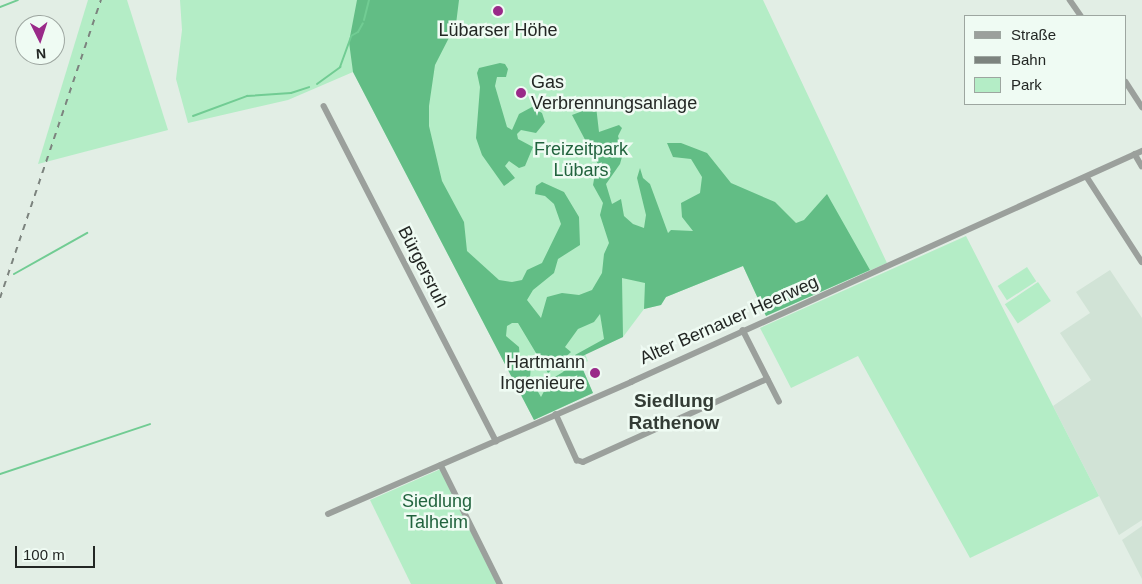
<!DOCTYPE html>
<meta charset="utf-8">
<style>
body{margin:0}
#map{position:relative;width:1142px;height:584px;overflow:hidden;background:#e2eee5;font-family:Helvetica,sans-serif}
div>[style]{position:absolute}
.built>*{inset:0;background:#d1e3d6}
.green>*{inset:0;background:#b4edc6;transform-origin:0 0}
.forest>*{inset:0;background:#62bd85}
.stream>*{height:2px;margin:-1px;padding:0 1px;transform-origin:1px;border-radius:1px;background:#71cc93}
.minor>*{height:5.5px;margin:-2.75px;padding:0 2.75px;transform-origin:2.75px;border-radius:2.75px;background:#9ba09c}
.rail>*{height:2px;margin-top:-1px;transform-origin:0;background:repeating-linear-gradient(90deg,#7c837e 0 6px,transparent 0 12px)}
.dots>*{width:14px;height:14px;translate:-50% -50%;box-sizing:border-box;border:2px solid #effbf3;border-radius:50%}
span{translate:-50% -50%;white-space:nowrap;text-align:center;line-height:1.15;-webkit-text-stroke:5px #effbf3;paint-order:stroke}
.poi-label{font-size:18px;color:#232724}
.left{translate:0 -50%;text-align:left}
.right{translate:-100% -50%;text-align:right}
.park-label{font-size:18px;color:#22633e}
.street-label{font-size:18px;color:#232724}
.neighbourhood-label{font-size:19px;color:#333c35;font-weight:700}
.legend{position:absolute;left:964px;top:15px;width:162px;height:90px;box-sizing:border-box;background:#effbf3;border:1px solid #9da6a0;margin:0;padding:6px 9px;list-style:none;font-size:15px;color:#232724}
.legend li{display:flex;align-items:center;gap:10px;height:25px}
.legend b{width:25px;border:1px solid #9da6a0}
.north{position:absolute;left:15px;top:15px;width:50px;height:50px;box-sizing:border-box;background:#effbf3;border:1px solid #9da6a0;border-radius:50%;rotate:176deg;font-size:14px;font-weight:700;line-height:20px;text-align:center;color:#232724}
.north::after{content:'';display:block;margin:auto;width:18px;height:22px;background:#9a2a89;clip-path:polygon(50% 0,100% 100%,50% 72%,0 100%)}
.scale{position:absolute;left:15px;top:546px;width:80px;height:22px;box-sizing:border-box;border:2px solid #232724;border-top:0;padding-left:6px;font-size:15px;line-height:18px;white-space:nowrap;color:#232724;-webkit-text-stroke:4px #effbf3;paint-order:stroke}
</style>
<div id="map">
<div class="built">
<i style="clip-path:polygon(1110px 270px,1142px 318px,1142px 520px,1119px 535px,1053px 406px,1091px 380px,1060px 333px,1090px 313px,1076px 292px)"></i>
<i style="clip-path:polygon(1142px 526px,1142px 579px,1122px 540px)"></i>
</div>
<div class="green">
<i style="clip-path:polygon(88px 0,127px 0,168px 130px,38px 164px)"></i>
<i style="clip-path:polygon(180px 0,763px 0,887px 263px,766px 316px,743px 266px,666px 297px,661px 305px,644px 309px,623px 337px,585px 354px,588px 361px,581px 365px,593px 393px,534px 420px,353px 72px,288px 100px,188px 123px,176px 79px,182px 30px)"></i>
<i style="clip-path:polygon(966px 236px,1099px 496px,970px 558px,858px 356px,791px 388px,760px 328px)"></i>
<i style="left:1027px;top:267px;width:17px;height:35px;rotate:57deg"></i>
<i style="left:1038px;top:282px;width:23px;height:40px;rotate:56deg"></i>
<i style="clip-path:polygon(443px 468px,501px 584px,411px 584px,370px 500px)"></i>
</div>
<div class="forest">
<i style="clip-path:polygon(357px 0,459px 0,456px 24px,435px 65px,429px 106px,429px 126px,442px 181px,464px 222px,467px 251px,499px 280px,512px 282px,522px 280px,527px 270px,542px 263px,561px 224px,554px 204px,545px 196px,535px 194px,536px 186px,542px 182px,564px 192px,579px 217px,580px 245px,558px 259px,554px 273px,533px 290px,527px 300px,541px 318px,547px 297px,562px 293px,579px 295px,592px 290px,602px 273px,604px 254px,609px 243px,600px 215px,603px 203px,593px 185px,595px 174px,601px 170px,572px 115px,596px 106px,599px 132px,619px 125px,622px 128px,618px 136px,623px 153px,620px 164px,606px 184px,612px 204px,621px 199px,624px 216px,633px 224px,644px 228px,646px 215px,637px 178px,640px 168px,643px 178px,650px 184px,668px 233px,671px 230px,693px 231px,682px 217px,681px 203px,700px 193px,702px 177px,691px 159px,673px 157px,667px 143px,681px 143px,707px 153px,731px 183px,775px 202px,796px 223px,804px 220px,827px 194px,870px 270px,766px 316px,743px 266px,666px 297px,661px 305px,644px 309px,645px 283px,622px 278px,623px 337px,574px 360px,575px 355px,604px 339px,600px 314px,594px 322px,578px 329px,565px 347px,571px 352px,548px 373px,518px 323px,512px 323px,507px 326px,506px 336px,519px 347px,520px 360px,527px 357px,531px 363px,530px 378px,541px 397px,550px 380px,563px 372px,571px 361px,581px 365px,593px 393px,534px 420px,353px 72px,349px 42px)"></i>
<i style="clip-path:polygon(500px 63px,505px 64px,508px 69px,506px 77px,497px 77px,495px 86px,507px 127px,512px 130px,519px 114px,532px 107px,542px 113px,545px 122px,536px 133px,521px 130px,517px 134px,518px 139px,533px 147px,525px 166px,519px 168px,509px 161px,505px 166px,515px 178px,504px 186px,482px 155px,476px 138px,480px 87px,477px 73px,479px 68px)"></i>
</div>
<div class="stream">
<i style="left:0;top:7px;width:19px;rotate:-21deg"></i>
<i style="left:364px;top:20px;width:21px;rotate:-76deg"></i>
<i style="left:317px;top:84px;width:29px;rotate:-36deg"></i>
<i style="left:340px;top:67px;width:33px;rotate:-70deg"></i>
<i style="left:351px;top:36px;width:8px;rotate:-30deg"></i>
<i style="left:358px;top:32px;width:10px;rotate:-61deg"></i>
<i style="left:193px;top:116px;width:58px;rotate:-20.3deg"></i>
<i style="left:247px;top:96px;width:44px;rotate:-3.9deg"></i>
<i style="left:291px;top:93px;width:19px;rotate:-18deg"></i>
<i style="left:14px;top:274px;width:84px;rotate:-29.3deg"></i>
<i style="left:0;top:474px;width:158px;rotate:-18.4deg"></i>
</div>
<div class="minor">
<i style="left:1070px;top:0;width:19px;rotate:55deg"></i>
<i style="left:1126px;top:82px;width:30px;rotate:57deg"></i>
<i style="left:324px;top:106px;width:377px;rotate:62.8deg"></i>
<i style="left:1135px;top:154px;width:14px;rotate:60deg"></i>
<i style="left:1087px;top:177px;width:101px;rotate:57.1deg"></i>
<i style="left:743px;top:330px;width:80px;rotate:63.1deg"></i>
<i style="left:556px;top:414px;width:51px;rotate:65.5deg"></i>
<i style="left:577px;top:460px;width:6px;rotate:18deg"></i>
<i style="left:583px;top:462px;width:202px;rotate:-24.3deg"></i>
<i style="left:441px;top:465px;width:133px;rotate:63.6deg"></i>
<i style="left:328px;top:514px;width:331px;rotate:-23.5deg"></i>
<i style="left:631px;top:382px;width:561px;rotate:-24.33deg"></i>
</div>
<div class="rail">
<i style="left:0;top:298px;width:315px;rotate:-71.3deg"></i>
</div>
<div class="dots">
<i style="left:498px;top:11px;background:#9a2a89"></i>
<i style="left:521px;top:93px;background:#9a2a89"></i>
<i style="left:595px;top:373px;background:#9a2a89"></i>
</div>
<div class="poi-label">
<span style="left:498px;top:30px">Lübarser Höhe</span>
<span class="left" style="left:531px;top:93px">Gas<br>Verbrennungsanlage</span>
<span class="right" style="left:585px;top:373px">Hartmann<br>Ingenieure</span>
</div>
<div class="park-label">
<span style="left:581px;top:160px">Freizeitpark<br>Lübars</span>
<span style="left:437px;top:512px">Siedlung<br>Talheim</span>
</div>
<div class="street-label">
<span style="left:423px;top:267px;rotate:63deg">Bürgersruh</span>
<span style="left:729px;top:320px;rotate:-24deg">Alter Bernauer Heerweg</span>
</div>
<div class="neighbourhood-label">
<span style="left:674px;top:412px">Siedlung<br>Rathenow</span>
</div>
<ul class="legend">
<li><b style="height:6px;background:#9ba09c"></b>Straße</li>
<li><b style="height:6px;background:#7c837e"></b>Bahn</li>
<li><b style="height:14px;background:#b4edc6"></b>Park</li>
</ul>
<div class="north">N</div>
<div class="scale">100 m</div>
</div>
